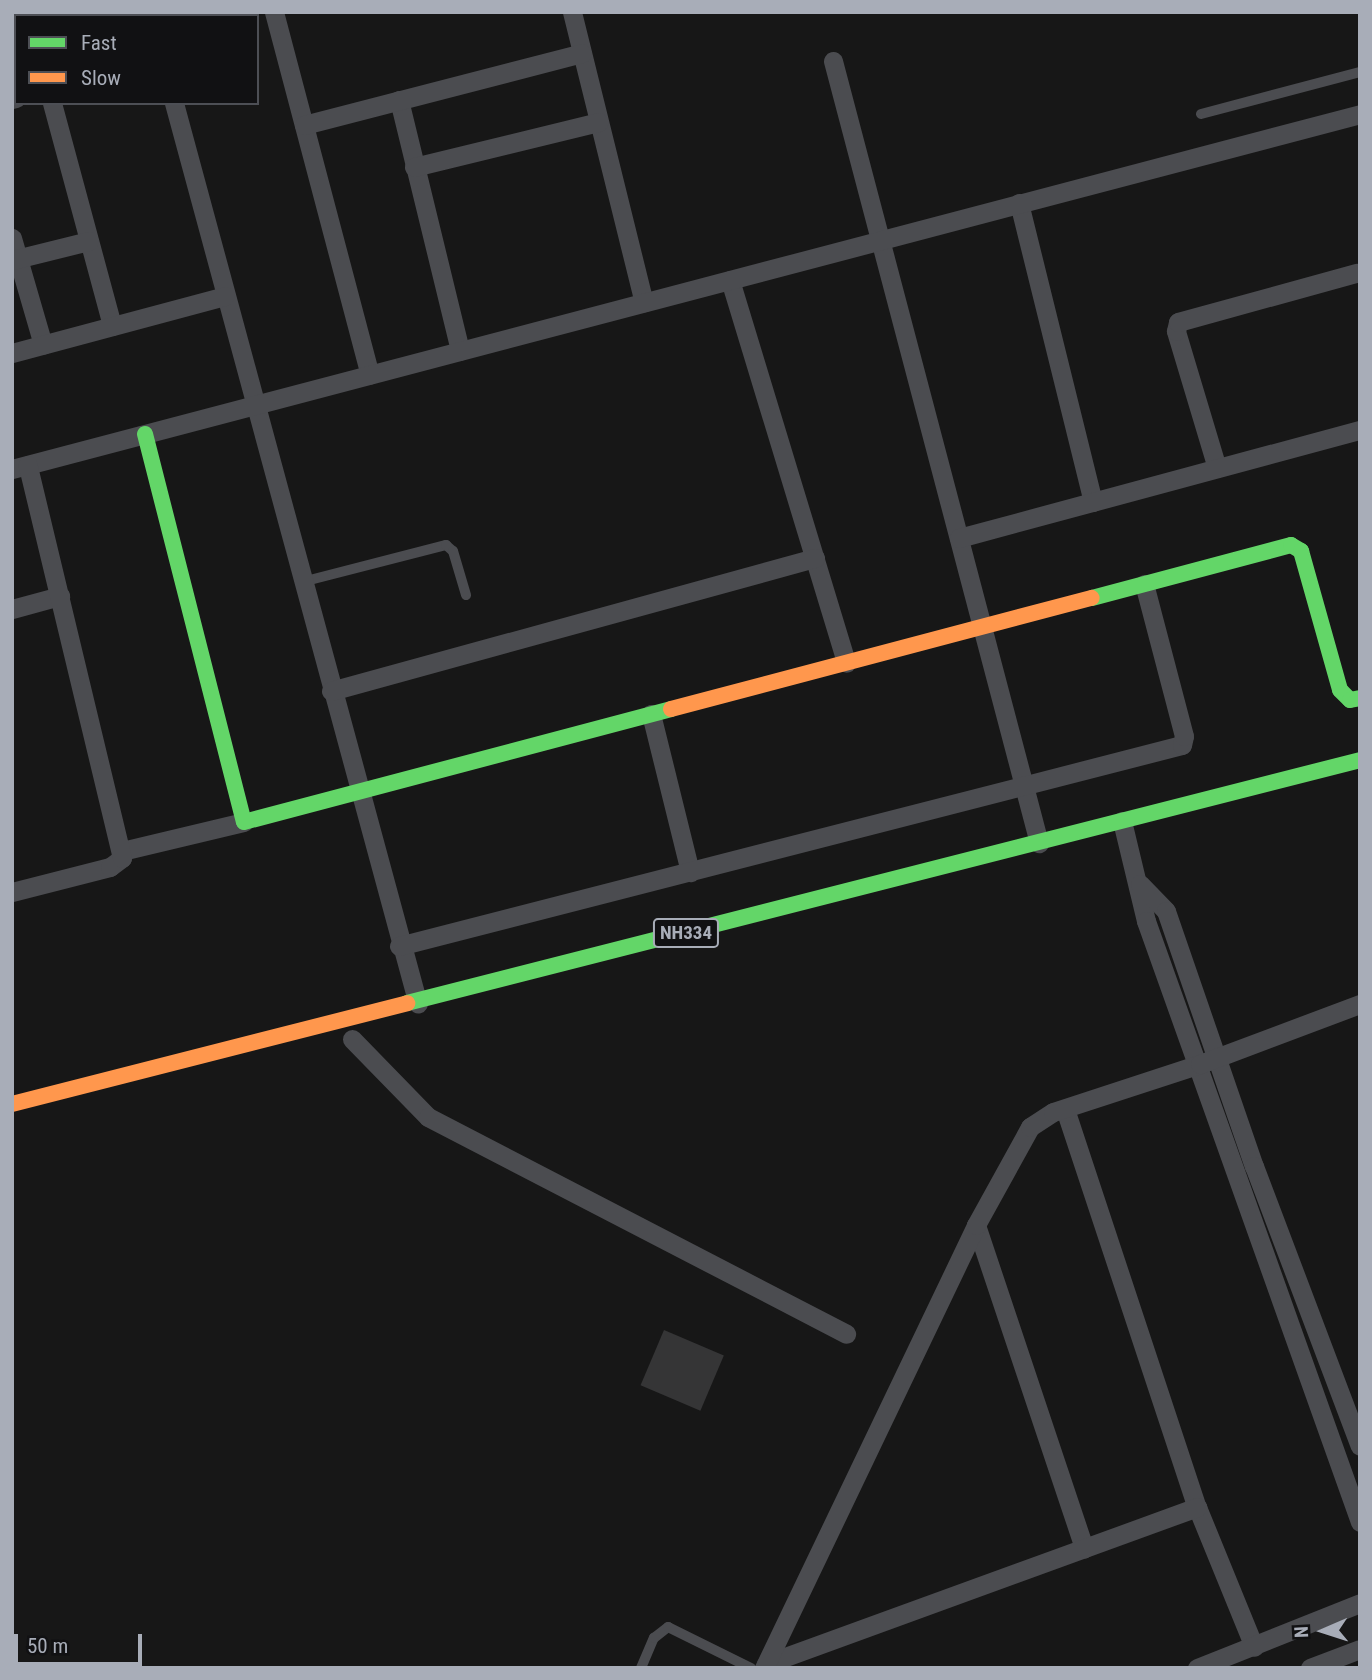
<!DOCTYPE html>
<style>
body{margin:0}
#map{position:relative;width:1372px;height:1680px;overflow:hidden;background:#171717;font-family:"Roboto Condensed",sans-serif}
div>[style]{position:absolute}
.building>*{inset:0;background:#353536;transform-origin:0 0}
.lane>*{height:10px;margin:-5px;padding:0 5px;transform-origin:5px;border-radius:5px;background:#4b4c50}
.street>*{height:19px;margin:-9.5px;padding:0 9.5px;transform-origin:9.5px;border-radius:9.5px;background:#4b4c50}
.fast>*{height:16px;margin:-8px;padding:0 8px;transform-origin:8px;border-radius:8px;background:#63d668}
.slow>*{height:16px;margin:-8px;padding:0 8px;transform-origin:8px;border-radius:8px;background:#ff974d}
span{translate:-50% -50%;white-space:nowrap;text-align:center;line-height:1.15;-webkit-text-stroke:7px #111113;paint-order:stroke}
.shield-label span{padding:2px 5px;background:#111113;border:2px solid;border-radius:5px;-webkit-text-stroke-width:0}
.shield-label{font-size:19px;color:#a8adb8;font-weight:700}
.frame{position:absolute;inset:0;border:14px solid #a8adb8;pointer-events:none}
.legend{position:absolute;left:14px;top:14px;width:245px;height:91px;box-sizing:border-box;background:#111113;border:2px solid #4d4f55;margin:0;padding:9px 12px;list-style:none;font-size:21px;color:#a8adb8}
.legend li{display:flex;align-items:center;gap:14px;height:35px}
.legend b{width:35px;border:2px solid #4d4f55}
.north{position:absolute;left:1288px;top:1596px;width:70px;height:70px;-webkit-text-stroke:5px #111113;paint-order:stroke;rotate:267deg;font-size:19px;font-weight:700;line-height:28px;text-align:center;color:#a8adb8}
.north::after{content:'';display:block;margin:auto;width:24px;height:32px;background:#a8adb8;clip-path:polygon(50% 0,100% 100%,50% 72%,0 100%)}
.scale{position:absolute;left:14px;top:1634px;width:128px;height:32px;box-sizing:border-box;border:4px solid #a8adb8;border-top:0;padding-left:9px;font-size:21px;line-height:24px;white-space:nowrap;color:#a8adb8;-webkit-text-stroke:5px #111113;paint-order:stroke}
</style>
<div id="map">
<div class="building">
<i style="left:664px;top:1330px;width:65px;height:60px;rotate:23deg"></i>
</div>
<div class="lane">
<i style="left:1201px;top:114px;width:164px;rotate:-14.8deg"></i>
<i style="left:302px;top:582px;width:149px;rotate:-14.4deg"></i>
<i style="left:446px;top:545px;width:9px;rotate:41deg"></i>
<i style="left:453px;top:551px;width:46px;rotate:73.5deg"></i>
<i style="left:641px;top:1668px;width:33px;rotate:-67deg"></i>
<i style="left:654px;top:1638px;width:18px;rotate:-38deg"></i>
<i style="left:668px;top:1627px;width:93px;rotate:26.3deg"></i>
</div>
<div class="street">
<i style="left:149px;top:12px;width:4px;rotate:76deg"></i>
<i style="left:274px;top:12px;width:375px;rotate:75.2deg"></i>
<i style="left:572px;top:12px;width:299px;rotate:76.1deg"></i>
<i style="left:12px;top:14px;width:8px;rotate:-14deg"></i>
<i style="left:833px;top:61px;width:809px;rotate:75.24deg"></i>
<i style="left:12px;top:99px;width:4px;rotate:-14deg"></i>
<i style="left:399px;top:100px;width:258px;rotate:76.3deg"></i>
<i style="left:52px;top:103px;width:231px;rotate:74.9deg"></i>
<i style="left:174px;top:103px;width:933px;rotate:74.85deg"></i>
<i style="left:304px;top:125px;width:287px;rotate:-14.5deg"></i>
<i style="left:414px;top:167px;width:190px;rotate:-13.7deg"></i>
<i style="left:1019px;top:203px;width:308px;rotate:76.1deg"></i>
<i style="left:12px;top:238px;width:111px;rotate:73.8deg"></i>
<i style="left:12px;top:260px;width:79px;rotate:-13.9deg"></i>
<i style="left:730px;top:280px;width:400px;rotate:73.1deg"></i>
<i style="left:12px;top:353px;width:220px;rotate:-15deg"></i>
<i style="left:1217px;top:468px;width:143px;rotate:-106.7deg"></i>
<i style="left:1176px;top:331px;width:9px;rotate:-77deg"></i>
<i style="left:1178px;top:322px;width:185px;rotate:-15.4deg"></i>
<i style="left:12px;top:469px;width:1394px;rotate:-14.75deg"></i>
<i style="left:959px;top:538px;width:415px;rotate:-15.1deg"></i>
<i style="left:12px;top:609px;width:50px;rotate:-15.2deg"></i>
<i style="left:331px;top:691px;width:502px;rotate:-15.37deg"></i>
<i style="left:651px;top:714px;width:163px;rotate:76.1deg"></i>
<i style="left:1122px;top:821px;width:103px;rotate:76.5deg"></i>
<i style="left:1146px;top:921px;width:638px;rotate:70.4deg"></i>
<i style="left:122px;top:851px;width:125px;rotate:-13.4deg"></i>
<i style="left:1140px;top:884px;width:37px;rotate:46deg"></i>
<i style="left:1166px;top:911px;width:270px;rotate:71deg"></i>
<i style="left:1254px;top:1166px;width:299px;rotate:69.3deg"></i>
<i style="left:12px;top:892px;width:101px;rotate:-14.3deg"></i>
<i style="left:110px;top:867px;width:15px;rotate:-37deg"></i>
<i style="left:122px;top:858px;width:404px;rotate:-103.5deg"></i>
<i style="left:399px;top:946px;width:808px;rotate:-14.4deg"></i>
<i style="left:1182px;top:745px;width:9px;rotate:-77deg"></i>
<i style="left:1184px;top:736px;width:157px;rotate:-104.7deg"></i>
<i style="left:352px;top:1039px;width:109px;rotate:45.7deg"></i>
<i style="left:428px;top:1117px;width:471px;rotate:27.4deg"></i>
<i style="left:1065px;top:1109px;width:419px;rotate:71.7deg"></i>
<i style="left:1197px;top:1507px;width:151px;rotate:67.8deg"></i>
<i style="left:976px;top:1225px;width:341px;rotate:71.5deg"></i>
<i style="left:766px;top:1664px;width:459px;rotate:-20deg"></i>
<i style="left:764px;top:1668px;width:491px;rotate:-64.4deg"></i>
<i style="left:976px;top:1225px;width:112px;rotate:-61.1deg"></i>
<i style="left:1030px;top:1127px;width:27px;rotate:-33deg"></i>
<i style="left:1053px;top:1112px;width:155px;rotate:-18.1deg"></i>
<i style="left:1200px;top:1064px;width:171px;rotate:-20.6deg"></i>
<i style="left:1197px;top:1668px;width:175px;rotate:-21.7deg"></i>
<i style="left:1310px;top:1668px;width:53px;rotate:-20.8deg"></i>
</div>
<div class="fast">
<i style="left:145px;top:434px;width:400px;rotate:75.7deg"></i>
<i style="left:244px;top:822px;width:442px;rotate:-14.8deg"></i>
<i style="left:1092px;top:598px;width:206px;rotate:-14.9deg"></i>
<i style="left:1291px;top:545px;width:12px;rotate:31deg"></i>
<i style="left:1301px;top:551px;width:144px;rotate:74.3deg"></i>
<i style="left:1340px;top:690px;width:14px;rotate:45deg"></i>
<i style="left:1350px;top:700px;width:10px;rotate:-11deg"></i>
<i style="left:407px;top:1003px;width:983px;rotate:-14.3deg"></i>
</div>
<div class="slow">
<i style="left:671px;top:709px;width:435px;rotate:-14.8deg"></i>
<i style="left:12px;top:1104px;width:408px;rotate:-14.3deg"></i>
</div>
<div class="shield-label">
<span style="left:686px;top:933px">NH334</span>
</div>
<div class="frame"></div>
<ul class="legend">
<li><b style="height:9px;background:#63d668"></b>Fast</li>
<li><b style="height:9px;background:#ff974d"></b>Slow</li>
</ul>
<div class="north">N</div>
<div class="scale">50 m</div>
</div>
